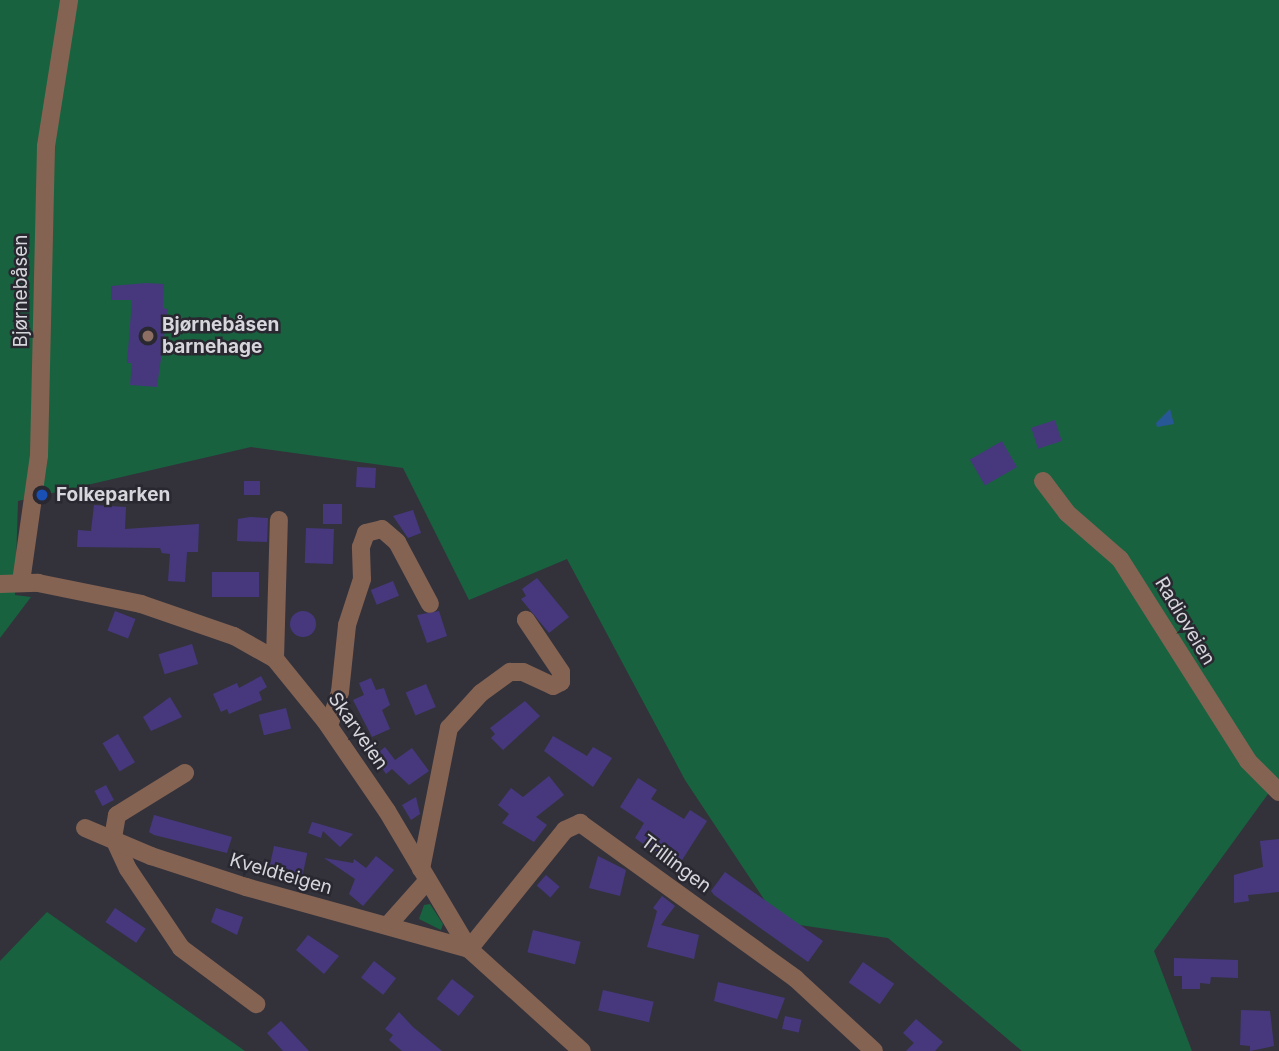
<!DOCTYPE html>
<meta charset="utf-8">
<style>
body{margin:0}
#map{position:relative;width:1279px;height:1051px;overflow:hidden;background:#33323b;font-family:Inter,sans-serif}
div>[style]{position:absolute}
.green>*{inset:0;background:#19623f}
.water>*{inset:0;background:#285795}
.building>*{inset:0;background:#47387e;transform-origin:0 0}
.round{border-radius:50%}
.minor>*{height:18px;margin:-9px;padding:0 9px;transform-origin:9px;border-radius:9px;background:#856353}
.dots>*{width:19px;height:19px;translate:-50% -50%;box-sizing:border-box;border:4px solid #292831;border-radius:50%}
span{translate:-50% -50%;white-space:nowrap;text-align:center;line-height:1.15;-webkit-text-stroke:5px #292831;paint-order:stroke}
.street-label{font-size:19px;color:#d6d6dc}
.poi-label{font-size:19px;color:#d6d6dc;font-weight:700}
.left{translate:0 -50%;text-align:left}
</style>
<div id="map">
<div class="green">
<i style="clip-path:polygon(0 0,1279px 0,1279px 798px,1268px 794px,1154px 951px,1192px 1051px,1022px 1051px,888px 938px,779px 922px,685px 780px,567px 559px,469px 600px,403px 468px,251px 447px,18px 501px,15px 595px,31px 597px,0 638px)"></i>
<i style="clip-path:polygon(430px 904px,443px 924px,441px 930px,419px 919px,424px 905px)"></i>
<i style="clip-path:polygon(47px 912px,245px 1051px,0 1051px,0 961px)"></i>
</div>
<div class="water">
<i style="clip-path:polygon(1170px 409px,1174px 424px,1157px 427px,1156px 423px)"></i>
</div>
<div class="building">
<i style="clip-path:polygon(146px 283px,164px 284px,163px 308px,168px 309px,157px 387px,130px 385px,132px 363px,127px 363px,132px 300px,111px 300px,111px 286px)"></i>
<i style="left:1055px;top:420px;width:22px;height:25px;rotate:72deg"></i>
<i style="left:1002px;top:441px;width:30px;height:37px;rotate:60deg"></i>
<i style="left:357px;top:467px;width:19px;height:20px;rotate:3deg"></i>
<i style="left:244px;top:481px;width:16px;height:14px"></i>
<i style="left:323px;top:504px;width:19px;height:20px"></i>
<i style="clip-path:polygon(94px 505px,126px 507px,125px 529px,199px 524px,198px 552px,187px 552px,185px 582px,168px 581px,170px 554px,162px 553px,160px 548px,77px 547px,78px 530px,91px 531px)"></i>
<i style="clip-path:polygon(413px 510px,421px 533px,408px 538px,393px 516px)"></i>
<i style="clip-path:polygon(250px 517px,268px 518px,267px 542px,237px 541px,238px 519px)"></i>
<i style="left:306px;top:528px;width:28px;height:35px;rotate:2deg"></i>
<i style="left:212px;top:572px;width:47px;height:25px"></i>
<i style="clip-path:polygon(537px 578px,569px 617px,549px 633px,521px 599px,526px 596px,522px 589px)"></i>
<i style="left:393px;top:581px;width:16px;height:24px;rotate:68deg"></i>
<i style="left:115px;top:611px;width:22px;height:21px;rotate:21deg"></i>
<i style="clip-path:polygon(439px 611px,447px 636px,427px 643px,417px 615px)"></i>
<i class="round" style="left:290px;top:611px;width:26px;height:26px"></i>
<i style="left:192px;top:644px;width:21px;height:35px;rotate:73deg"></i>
<i style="clip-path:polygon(261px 676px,267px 687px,259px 692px,262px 700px,229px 714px,227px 709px,221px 712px,213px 694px,237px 683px,239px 688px)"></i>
<i style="clip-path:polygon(371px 678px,376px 690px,384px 688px,390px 705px,382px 710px,390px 729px,372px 737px,353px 700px,364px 695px,359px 683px)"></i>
<i style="left:426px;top:684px;width:25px;height:22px;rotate:67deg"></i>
<i style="clip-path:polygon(170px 697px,182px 717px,151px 731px,143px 717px)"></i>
<i style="clip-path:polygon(525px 701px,540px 716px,503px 750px,491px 738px,495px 734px,490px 728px)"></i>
<i style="left:286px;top:708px;width:21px;height:28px;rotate:76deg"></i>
<i style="left:118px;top:734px;width:33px;height:18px;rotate:59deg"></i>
<i style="clip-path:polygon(553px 736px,587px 756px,593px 747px,612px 758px,593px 787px,544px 751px)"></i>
<i style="clip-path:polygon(385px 747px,395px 760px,412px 748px,429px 771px,409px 785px,392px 769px,386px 774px,374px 756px)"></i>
<i style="clip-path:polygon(549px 776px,564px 795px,536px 817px,547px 825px,534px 842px,502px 823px,509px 814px,498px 805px,511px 788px,523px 797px)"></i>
<i style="clip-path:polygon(638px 778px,657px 790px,651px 799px,684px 819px,690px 810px,707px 821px,677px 868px,635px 838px,644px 823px,620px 807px)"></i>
<i style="left:106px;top:785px;width:17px;height:13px;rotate:62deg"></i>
<i style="clip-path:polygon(416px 797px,420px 814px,411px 820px,402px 805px)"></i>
<i style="clip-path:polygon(154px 815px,232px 837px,227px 853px,154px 835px,149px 832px)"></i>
<i style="clip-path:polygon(312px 822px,316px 823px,353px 834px,340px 847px,323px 831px,321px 838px,308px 833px)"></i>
<i style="clip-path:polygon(1279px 839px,1279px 892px,1248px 895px,1249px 901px,1234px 903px,1234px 875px,1263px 867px,1260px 841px)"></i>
<i style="left:274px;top:846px;width:34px;height:22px;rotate:12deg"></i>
<i style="clip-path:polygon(376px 856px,394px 870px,363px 906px,349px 894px,355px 879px,324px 858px,353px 863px,354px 859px,366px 868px)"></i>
<i style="clip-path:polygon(598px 856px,626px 870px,620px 896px,589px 888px)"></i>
<i style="clip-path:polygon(725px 872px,823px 941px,808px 962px,714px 895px,711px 891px)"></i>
<i style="left:546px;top:875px;width:18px;height:14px;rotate:41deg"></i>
<i style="clip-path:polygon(662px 896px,675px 906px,661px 925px,699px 935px,694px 959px,647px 947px,657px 911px,653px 908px)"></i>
<i style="left:115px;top:908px;width:37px;height:17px;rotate:34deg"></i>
<i style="clip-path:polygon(216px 908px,243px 917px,237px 935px,211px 922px)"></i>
<i style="left:533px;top:930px;width:49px;height:23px;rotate:14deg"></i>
<i style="clip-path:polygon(308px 935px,339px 956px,324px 974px,296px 950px)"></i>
<i style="clip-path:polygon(1174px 958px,1238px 960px,1238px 978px,1211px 977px,1210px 984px,1200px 983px,1200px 989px,1182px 989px,1182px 976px,1174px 976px)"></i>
<i style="left:374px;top:961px;width:28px;height:21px;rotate:38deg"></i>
<i style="left:863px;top:962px;width:38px;height:25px;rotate:35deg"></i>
<i style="left:452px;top:979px;width:28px;height:25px;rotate:38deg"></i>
<i style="clip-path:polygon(718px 982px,785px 998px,777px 1019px,714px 1001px)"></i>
<i style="left:603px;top:990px;width:52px;height:21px;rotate:13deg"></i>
<i style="clip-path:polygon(1241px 1010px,1270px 1011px,1274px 1046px,1250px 1051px,1250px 1046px,1240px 1045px)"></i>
<i style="clip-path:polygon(399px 1012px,413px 1027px,442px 1051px,402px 1051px,389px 1040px,393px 1035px,385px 1029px)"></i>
<i style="left:785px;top:1016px;width:17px;height:13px;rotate:13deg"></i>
<i style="clip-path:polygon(916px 1019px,943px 1042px,935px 1051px,906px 1051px,914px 1043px,903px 1033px)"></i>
<i style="clip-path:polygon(281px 1021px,309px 1051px,283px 1051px,267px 1033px)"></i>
</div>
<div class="minor">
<i style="left:1043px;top:481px;width:40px;rotate:53deg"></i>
<i style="left:1067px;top:513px;width:70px;rotate:41deg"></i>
<i style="left:1120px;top:559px;width:239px;rotate:57.6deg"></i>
<i style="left:1248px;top:761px;width:44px;rotate:45deg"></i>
<i style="left:21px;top:582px;width:128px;rotate:-81.9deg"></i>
<i style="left:39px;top:455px;width:309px;rotate:-88.7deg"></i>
<i style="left:46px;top:146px;width:148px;rotate:-81deg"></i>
<i style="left:0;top:584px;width:38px;rotate:-2deg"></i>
<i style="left:38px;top:583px;width:105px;rotate:11.5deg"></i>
<i style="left:141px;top:604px;width:98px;rotate:19deg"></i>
<i style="left:234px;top:636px;width:47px;rotate:29.3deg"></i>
<i style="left:275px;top:659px;width:81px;rotate:51deg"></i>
<i style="left:326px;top:722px;width:108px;rotate:55.6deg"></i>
<i style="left:387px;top:811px;width:161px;rotate:59.3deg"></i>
<i style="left:469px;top:949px;width:152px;rotate:42.1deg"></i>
<i style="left:275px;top:659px;width:139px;rotate:-88.4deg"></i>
<i style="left:329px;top:726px;width:36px;rotate:-72deg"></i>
<i style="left:340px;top:692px;width:67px;rotate:-84deg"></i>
<i style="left:347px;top:625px;width:48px;rotate:-71.9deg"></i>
<i style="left:362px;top:579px;width:32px;rotate:-92deg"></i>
<i style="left:361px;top:547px;width:15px;rotate:-70deg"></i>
<i style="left:366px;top:533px;width:16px;rotate:-14deg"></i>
<i style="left:382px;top:529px;width:20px;rotate:41deg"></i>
<i style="left:397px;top:542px;width:70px;rotate:62deg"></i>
<i style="left:185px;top:773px;width:80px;rotate:148.3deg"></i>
<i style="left:117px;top:815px;width:22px;rotate:100deg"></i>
<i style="left:113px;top:837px;width:35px;rotate:65deg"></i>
<i style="left:128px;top:869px;width:95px;rotate:56.1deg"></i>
<i style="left:181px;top:948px;width:94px;rotate:36.7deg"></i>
<i style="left:85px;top:828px;width:72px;rotate:23deg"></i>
<i style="left:151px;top:856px;width:100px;rotate:18.1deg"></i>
<i style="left:246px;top:887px;width:231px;rotate:15.5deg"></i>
<i style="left:469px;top:949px;width:153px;rotate:-51.1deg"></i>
<i style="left:565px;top:830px;width:17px;rotate:-25deg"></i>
<i style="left:580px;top:823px;width:266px;rotate:35.8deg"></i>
<i style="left:796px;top:979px;width:106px;rotate:42.7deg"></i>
<i style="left:421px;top:869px;width:144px;rotate:-78.8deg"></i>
<i style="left:449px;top:728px;width:47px;rotate:-47.6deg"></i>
<i style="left:481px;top:693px;width:36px;rotate:-36deg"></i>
<i style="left:510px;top:672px;width:13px"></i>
<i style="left:523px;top:672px;width:33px;rotate:25deg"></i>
<i style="left:553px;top:686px;width:9px;rotate:-27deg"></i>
<i style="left:561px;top:682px;width:10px;rotate:-90deg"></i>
<i style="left:561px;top:672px;width:63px;rotate:-123.9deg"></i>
<i style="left:388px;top:925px;width:60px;rotate:-48.4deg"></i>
</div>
<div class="dots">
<i style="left:148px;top:336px;background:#8d6e63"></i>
<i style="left:42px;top:495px;background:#1a4fb4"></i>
</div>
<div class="street-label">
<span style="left:21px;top:291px;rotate:-90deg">Bjørnebåsen</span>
<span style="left:1185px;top:621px;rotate:59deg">Radioveien</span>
<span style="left:358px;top:731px;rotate:55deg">Skarveien</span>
<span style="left:676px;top:864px;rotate:37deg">Trillingen</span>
<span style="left:281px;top:874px;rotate:16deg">Kveldteigen</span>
</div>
<div class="poi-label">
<span class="left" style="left:162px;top:336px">Bjørnebåsen<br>barnehage</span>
<span class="left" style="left:56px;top:495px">Folkeparken</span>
</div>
</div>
